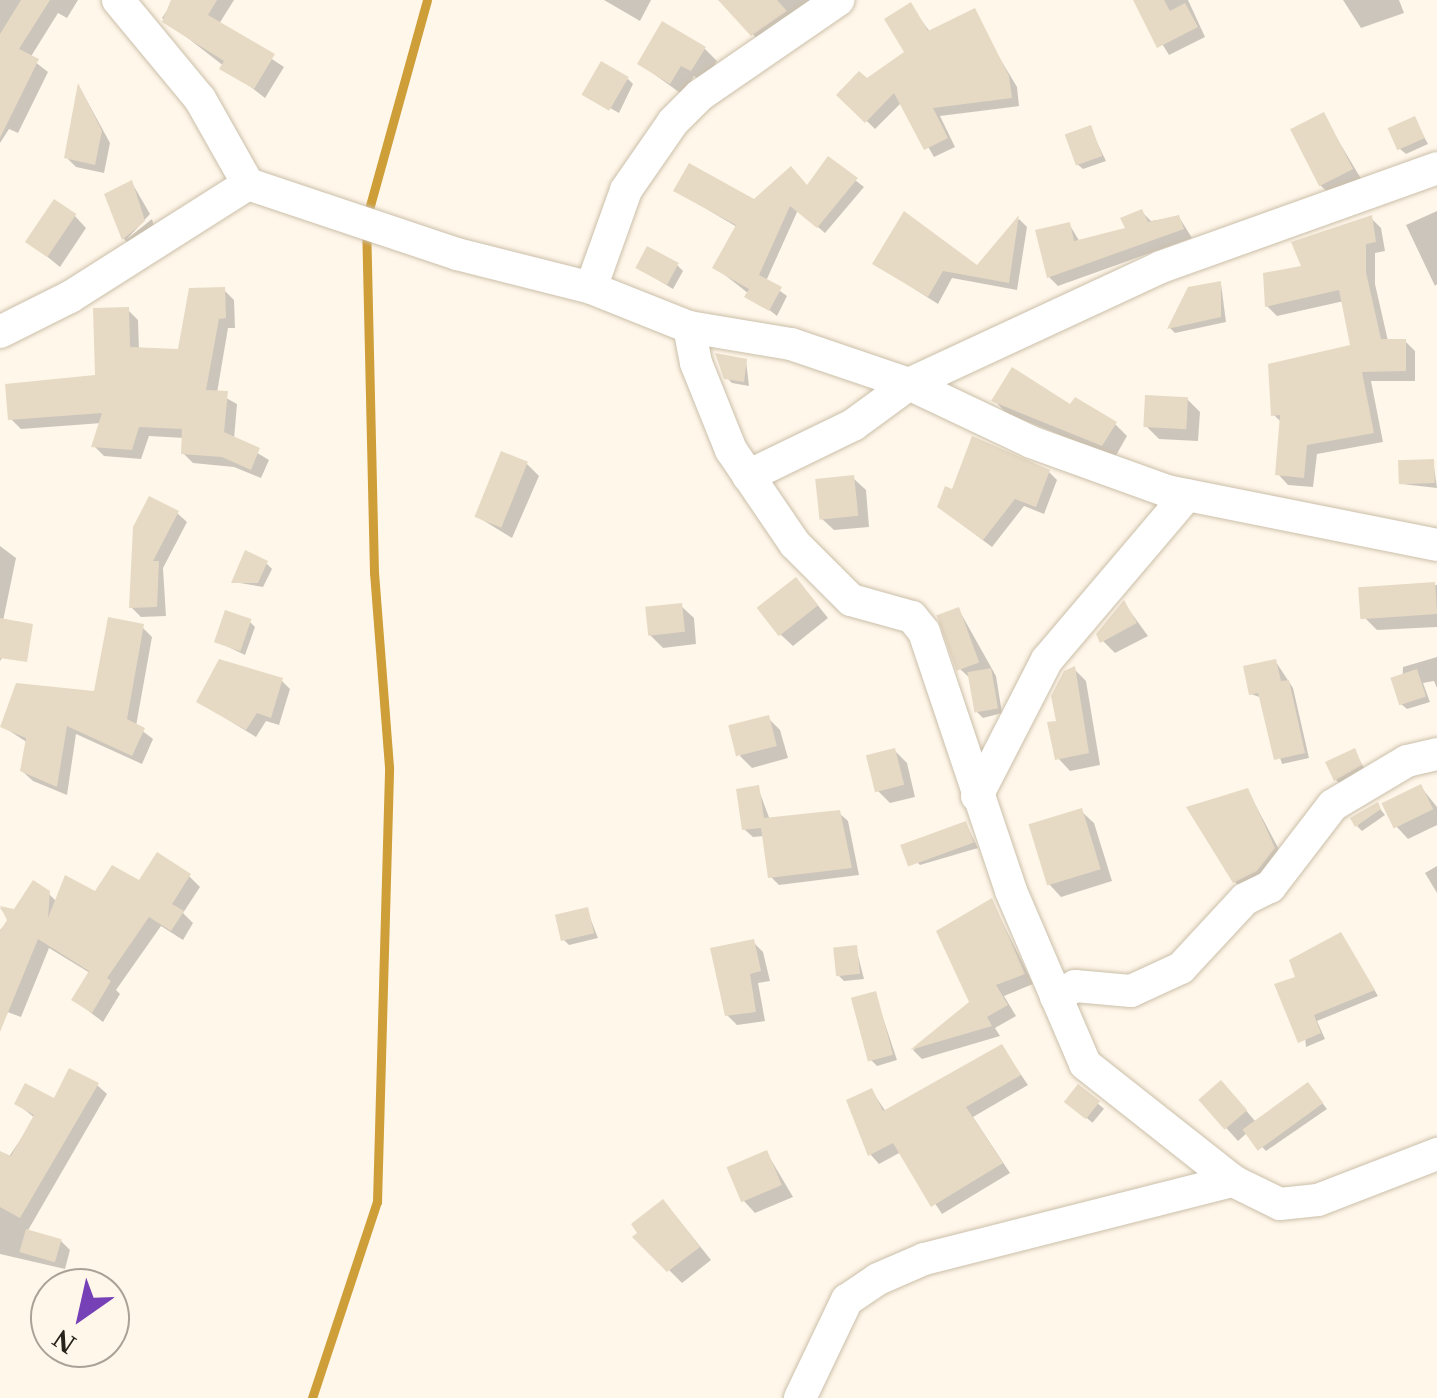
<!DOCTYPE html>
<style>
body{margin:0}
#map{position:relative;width:1437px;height:1398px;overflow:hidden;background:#fff7ea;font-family:Georgia,serif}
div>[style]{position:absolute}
.shadow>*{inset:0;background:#0003;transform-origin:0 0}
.stream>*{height:9px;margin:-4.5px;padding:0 4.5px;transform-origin:4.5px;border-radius:4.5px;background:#ce9e38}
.building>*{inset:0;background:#e7dac4;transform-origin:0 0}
.roads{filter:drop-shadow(0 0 2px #cbbfa9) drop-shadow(0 0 2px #cbbfa9)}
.street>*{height:32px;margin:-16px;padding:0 16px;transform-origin:16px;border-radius:16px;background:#fff}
span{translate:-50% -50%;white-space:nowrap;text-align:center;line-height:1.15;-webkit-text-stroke:8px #fff7ea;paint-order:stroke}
.north{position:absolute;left:30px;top:1268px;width:100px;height:100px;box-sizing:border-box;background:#fff7ea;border:2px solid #a9a297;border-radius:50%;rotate:214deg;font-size:28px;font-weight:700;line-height:40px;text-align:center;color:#27221a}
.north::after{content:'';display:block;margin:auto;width:35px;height:45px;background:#7640b7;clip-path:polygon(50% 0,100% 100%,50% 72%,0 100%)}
</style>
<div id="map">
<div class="shadow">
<i style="clip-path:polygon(0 0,78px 0,67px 18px,58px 13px,30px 58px,48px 72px,18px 133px,9px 129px,0 143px)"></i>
<i style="clip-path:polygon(174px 0,234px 0,219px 24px,284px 67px,265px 98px,162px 18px)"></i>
<i style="clip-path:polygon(604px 0,651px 0,640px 21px)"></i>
<i style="clip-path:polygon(722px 0,816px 0,761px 43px)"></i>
<i style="clip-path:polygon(1135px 0,1188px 0,1205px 37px,1169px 55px)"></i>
<i style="clip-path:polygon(1343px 0,1399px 0,1404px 13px,1361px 28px)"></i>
<i style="clip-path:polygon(910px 5px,930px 32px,978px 22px,1017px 87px,1019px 106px,940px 116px,955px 147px,934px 157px,902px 102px,875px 129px,840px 95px,908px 53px)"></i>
<i style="clip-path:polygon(705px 49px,717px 61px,704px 82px,694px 76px,683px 95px,640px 64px)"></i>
<i style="clip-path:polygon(628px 79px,633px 84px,619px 113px,587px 95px)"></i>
<i style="clip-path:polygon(80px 88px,110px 143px,104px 173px,76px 167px,66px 157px)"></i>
<i style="clip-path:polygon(1323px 115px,1363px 182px,1333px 197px,1320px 185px)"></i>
<i style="clip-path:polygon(1414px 119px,1428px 144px,1406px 154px,1400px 149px)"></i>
<i style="clip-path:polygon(1090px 128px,1106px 161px,1083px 169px,1077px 164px)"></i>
<i style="clip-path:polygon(829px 160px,864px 187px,825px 233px,798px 210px,766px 281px,787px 296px,777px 316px,716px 268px,737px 227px,676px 191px,755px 202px,808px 188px)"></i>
<i style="clip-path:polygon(132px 183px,150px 214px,126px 240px,152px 219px,156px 234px,136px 251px,124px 239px,107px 195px)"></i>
<i style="clip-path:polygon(1437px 211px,1437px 284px,1435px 286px,1406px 225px)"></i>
<i style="clip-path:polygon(1142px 212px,1151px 221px,1179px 217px,1192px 238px,1058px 286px,1049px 277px,1069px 224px,1080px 242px,1128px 230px)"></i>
<i style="clip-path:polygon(74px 215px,86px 228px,60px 267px,29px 242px)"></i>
<i style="clip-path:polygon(1371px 218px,1381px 228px,1385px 251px,1375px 253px,1375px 284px,1388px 341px,1405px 341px,1415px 351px,1415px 381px,1371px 381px,1383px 442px,1317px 454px,1313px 487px,1288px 485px,1278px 474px,1282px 423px,1274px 415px,1353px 347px,1344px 301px,1277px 316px,1267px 306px)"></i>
<i style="clip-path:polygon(1019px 219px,1027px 227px,1017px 290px,952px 278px,938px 304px,875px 264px,977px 269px)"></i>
<i style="clip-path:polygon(677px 265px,683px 271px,673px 289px,638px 268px)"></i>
<i style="clip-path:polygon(1221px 284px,1226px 322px,1175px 333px,1170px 328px,1190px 290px)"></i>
<i style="clip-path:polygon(224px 290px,234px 300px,235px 328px,228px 328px,217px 393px,237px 404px,234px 439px,269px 460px,261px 478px,234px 467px,193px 463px,183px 453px,184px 438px,149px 436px,141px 459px,104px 456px,94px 446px,102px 423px,21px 429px,11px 419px,98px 377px,128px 310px,138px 320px,139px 350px,180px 351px)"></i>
<i style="clip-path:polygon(746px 361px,749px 386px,732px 383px,726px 377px)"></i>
<i style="clip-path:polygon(1187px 399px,1200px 412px,1198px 441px,1159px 439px,1146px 426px)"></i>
<i style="clip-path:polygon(994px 400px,1071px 408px,1115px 424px,1127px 436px,1115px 457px,1006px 413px)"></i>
<i style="clip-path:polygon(1433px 461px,1437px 488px,1402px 484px)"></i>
<i style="clip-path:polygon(527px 464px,539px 476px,512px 538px,476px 516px)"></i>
<i style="clip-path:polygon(1049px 472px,1057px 480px,1044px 514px,1024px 506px,992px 547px,948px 514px,954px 492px)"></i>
<i style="clip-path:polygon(853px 478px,866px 490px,869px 527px,834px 530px,821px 518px)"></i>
<i style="clip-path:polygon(177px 513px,187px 522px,163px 568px,166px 616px,141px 617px,131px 607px,135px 528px)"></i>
<i style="clip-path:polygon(0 546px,16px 558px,3px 621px,18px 632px,0 661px)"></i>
<i style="clip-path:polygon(266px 563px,272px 569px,263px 587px,234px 582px)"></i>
<i style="clip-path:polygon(1437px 585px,1437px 627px,1377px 630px,1366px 619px,1361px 593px)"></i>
<i style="clip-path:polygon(808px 593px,828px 618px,793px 646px,780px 634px)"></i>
<i style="clip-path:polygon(1124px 603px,1148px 636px,1115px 653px,1103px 641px)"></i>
<i style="clip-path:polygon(681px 606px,694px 618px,696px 644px,663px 648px,650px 635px)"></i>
<i style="clip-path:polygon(959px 610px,996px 676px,1002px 713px,983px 718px,977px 712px,972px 680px,960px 669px)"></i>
<i style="clip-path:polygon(249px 621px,255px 627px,245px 655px,216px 641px)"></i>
<i style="clip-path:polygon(142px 627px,152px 637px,136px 726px,153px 739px,142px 764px,76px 734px,67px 795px,33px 781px,22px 771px,28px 743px,2px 726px,96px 694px)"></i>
<i style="clip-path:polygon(1437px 657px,1437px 688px,1434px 681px,1423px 683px,1430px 702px,1407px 709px,1401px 704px,1403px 667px)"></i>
<i style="clip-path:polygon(1276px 662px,1293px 688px,1309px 758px,1282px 764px,1262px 698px,1251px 694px)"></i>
<i style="clip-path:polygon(1074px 669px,1086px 681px,1100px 765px,1070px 771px,1058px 758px)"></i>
<i style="clip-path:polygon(281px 680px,290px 689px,279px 725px,266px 721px,256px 737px,199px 702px)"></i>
<i style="clip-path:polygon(768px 718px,780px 730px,788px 758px,752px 768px,740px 756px)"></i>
<i style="clip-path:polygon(894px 750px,907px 763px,915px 797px,890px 803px,877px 790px)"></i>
<i style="clip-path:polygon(1354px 751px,1366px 771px,1341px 785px,1336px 780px)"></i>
<i style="clip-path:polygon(1421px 787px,1437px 807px,1437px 825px,1408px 839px,1396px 826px)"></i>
<i style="clip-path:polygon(758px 788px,770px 820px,839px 813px,848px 821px,859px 875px,779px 885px,771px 877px,765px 836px,753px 837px,744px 829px)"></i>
<i style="clip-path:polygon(1248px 791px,1284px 859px,1245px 892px,1235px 882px)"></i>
<i style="clip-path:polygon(1377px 805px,1385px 815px,1362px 831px,1357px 826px)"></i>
<i style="clip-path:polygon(1081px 811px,1094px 823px,1112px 881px,1061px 897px,1049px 884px)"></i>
<i style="clip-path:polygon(966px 824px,978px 848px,920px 865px,914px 859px)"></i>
<i style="clip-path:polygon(1437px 866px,1437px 893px,1425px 873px)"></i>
<i style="clip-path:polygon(189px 876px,200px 887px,183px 913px,193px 923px,183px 940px,161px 926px,116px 990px,120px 994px,103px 1022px,74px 1000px,90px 973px,49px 948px,21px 1017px,2px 1010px,0 1017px,0 930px,10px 920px,0 908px,15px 912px,48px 893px,57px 902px)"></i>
<i style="clip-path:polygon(992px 901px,1033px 984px,1004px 996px,1016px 1016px,995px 1028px,1000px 1036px,922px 1059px,913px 1050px,972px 1003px)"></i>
<i style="clip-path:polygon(587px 910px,598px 938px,569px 945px,564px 940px)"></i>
<i style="clip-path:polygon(1341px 935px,1378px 996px,1317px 1021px,1325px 1039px,1306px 1047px,1299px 978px)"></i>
<i style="clip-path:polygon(753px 942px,763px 952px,770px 981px,758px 983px,765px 1021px,737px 1025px,727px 1015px)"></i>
<i style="clip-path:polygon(856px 948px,864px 979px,844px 981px,838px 975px)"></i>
<i style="clip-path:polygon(875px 994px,897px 1060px,877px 1066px,871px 1060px)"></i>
<i style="clip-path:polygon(1002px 1047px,1028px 1085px,973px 1117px,1010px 1173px,942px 1214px,901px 1152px,879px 1164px,871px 1155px,849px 1101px,872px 1091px,886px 1112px)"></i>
<i style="clip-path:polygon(97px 1085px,107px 1094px,27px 1232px,61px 1241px,70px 1250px,65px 1269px,0 1254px,0 1170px,35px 1118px,17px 1104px,55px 1101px)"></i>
<i style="left:1078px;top:1087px;width:34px;height:18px;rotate:40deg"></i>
<i style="clip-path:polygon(1313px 1091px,1327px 1109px,1266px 1151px,1248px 1132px,1238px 1141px,1201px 1100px,1233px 1095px,1255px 1121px)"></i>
<i style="clip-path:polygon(767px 1153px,793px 1197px,755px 1213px,743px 1200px)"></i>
<i style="clip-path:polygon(675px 1215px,711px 1260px,682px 1283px,636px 1237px)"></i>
</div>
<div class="stream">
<i style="left:312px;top:1398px;width:206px;rotate:-71.7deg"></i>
<i style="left:377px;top:1202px;width:435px;rotate:-88.4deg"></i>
<i style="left:389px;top:767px;width:195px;rotate:-94.4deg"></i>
<i style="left:374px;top:573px;width:353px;rotate:-91.3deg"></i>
<i style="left:366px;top:220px;width:228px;rotate:-74.5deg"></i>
</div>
<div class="building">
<i style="clip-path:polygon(21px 0,50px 0,19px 49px,39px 59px,0 138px,0 34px)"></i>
<i style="clip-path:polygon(171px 0,217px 0,208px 15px,275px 54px,254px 89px,219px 69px,224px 61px,162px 22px)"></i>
<i style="clip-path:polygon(718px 0,777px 0,787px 11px,751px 36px)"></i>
<i style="clip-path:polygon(1133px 0,1164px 0,1170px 11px,1185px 3px,1198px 27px,1157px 48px)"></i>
<i style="clip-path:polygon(911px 2px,928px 31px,975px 8px,1009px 76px,1012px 98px,933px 108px,948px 138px,924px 150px,894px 93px,865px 123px,836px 95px,859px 71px,867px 78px,904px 52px,884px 19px)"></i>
<i style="clip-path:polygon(662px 21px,706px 47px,691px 71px,681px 66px,670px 84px,637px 64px)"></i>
<i style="left:601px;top:61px;width:32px;height:39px;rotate:30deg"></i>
<i style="clip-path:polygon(78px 83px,102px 131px,95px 165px,64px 158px)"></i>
<i style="left:1324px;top:112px;width:64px;height:38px;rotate:63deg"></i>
<i style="left:1415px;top:116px;width:24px;height:30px;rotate:66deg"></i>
<i style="left:1091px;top:125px;width:33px;height:28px;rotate:70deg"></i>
<i style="clip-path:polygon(828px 156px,858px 178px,817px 228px,790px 206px,759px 275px,782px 287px,769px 311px,744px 297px,749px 289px,712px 268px,736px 225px,673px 191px,689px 163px,754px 199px,791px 166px,807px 185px)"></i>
<i style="clip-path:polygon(132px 180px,145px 221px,122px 240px,104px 194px)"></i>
<i style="left:54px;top:199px;width:27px;height:52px;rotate:34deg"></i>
<i style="clip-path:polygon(1142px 209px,1148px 222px,1179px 215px,1184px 229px,1047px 278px,1035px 230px,1070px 222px,1074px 241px,1125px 228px,1120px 218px)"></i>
<i style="clip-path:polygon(904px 211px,977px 265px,1019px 215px,1009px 283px,943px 271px,928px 297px,872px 264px)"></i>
<i style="clip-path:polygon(1372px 215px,1376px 242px,1366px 244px,1366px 272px,1381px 339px,1406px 339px,1406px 371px,1362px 372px,1374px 433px,1307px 445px,1304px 478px,1275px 475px,1280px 415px,1271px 416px,1268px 364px,1350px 345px,1339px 290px,1265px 307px,1263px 273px,1301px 266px,1291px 242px)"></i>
<i style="left:647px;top:246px;width:36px;height:25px;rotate:28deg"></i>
<i style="clip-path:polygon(1221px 281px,1221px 317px,1167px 329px,1188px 287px)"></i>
<i style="clip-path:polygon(225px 287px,226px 318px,219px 319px,206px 390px,228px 391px,224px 432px,260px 448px,251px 470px,222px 457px,181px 454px,182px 429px,139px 427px,132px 450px,91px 447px,102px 413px,8px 420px,5px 384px,95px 375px,93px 308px,129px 307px,130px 347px,178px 349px,189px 288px)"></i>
<i style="clip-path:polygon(715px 353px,747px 359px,744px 382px,724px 379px)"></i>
<i style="clip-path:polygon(1012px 367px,1070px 404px,1075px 397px,1117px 422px,1102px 446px,991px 401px)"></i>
<i style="left:1145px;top:395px;width:43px;height:32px;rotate:3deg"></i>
<i style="clip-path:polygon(972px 436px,1050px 470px,1036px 507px,1015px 499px,983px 540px,937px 507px,945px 486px,952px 489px)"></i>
<i style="left:501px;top:451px;width:29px;height:71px;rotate:22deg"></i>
<i style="left:1434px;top:459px;width:24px;height:36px;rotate:88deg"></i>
<i style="left:854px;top:475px;width:41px;height:39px;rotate:84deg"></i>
<i style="clip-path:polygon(149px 496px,179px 511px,153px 561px,159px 561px,157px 607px,129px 608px,133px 527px)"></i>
<i style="clip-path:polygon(245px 550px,268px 561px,258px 583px,231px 583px)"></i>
<i style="left:796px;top:577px;width:36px;height:50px;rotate:52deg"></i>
<i style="left:1435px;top:582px;width:32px;height:77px;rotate:86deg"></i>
<i style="clip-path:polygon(1124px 600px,1137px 623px,1100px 643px,1096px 634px)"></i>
<i style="left:682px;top:603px;width:29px;height:37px;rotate:84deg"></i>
<i style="left:959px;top:607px;width:59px;height:24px;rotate:70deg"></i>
<i style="left:225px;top:610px;width:28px;height:34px;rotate:19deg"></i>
<i style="clip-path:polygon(108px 617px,144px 624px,127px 719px,145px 728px,132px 756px,67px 726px,57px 787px,20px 771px,26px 738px,0 727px,16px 683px,94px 691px)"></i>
<i style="clip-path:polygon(0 618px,33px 624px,27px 662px,0 658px)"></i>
<i style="clip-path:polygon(219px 659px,283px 678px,271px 718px,257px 713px,246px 730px,196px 702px)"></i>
<i style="clip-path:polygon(1276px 659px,1281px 681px,1289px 680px,1305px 753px,1274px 760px,1258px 693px,1249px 695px,1243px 666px)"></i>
<i style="clip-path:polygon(1075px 666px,1089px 753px,1055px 760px,1047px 722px,1056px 721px,1051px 696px,1064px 671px)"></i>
<i style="left:991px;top:668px;width:41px;height:24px;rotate:80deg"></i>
<i style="left:1417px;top:669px;width:29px;height:28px;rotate:72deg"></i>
<i style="left:769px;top:715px;width:32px;height:42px;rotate:76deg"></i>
<i style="left:895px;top:748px;width:38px;height:30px;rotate:76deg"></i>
<i style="clip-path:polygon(1355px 748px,1362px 765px,1334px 781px,1325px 762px)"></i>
<i style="left:1421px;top:784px;width:28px;height:44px;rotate:64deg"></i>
<i style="clip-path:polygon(759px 785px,764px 818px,840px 810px,852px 868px,768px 878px,761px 828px,742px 830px,736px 789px)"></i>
<i style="clip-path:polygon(1248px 788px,1275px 848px,1257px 871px,1233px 883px,1186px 807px)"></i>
<i style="clip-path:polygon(1378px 802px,1381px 809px,1355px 827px,1350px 818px)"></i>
<i style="left:1082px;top:808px;width:64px;height:56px;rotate:73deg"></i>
<i style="left:966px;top:821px;width:23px;height:70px;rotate:70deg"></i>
<i style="clip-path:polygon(157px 852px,191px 874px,172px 904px,184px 911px,171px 931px,149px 917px,107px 978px,111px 981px,92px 1013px,71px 1000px,89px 971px,38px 939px,0 1032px,0 931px,7px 920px,0 906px,14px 909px,33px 880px,50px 891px,48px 918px,65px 875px,95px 891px,112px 865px,139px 880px)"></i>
<i style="clip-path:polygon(992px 898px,1025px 974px,996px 985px,1008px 1005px,987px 1017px,992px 1026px,910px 1050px,969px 1002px,936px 931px)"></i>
<i style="left:588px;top:907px;width:27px;height:34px;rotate:77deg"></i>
<i style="clip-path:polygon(1341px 932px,1375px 990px,1314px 1015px,1321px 1033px,1298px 1043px,1274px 984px,1295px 977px,1289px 960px)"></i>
<i style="clip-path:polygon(754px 939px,761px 971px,750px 974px,756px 1012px,725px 1016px,710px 948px)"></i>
<i style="left:857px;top:945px;width:29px;height:24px;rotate:84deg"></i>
<i style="left:876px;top:991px;width:66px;height:26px;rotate:75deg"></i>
<i style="clip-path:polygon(1002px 1044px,1021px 1075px,966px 1107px,1003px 1163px,931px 1207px,893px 1143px,868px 1156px,846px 1100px,872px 1088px,883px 1111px)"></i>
<i style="clip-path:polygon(69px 1068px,99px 1083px,20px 1218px,0 1207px,0 1151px,11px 1156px,34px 1115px,14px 1104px,25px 1083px,54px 1098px)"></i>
<i style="left:1221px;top:1080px;width:40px;height:30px;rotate:49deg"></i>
<i style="left:1308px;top:1082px;width:26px;height:81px;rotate:54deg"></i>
<i style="left:1078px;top:1084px;width:28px;height:23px;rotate:38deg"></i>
<i style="left:767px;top:1150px;width:38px;height:44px;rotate:67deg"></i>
<i style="clip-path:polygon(663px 1199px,700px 1247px,667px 1272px,632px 1237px,637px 1233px,631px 1224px)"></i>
<i style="left:26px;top:1229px;width:37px;height:24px;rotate:16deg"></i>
</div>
<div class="roads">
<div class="street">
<i style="left:118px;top:0;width:129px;rotate:50.4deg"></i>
<i style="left:200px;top:99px;width:98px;rotate:60.5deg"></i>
<i style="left:591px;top:288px;width:104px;rotate:-70.3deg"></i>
<i style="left:626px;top:190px;width:83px;rotate:-55.3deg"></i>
<i style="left:673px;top:122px;width:38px;rotate:-45deg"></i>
<i style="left:700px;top:95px;width:168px;rotate:-34.5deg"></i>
<i style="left:689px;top:327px;width:37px;rotate:79deg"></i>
<i style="left:696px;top:363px;width:94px;rotate:68.1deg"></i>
<i style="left:731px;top:450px;width:114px;rotate:55.8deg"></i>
<i style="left:795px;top:544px;width:79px;rotate:45deg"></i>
<i style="left:851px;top:600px;width:63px;rotate:15.6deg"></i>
<i style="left:912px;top:617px;width:19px;rotate:51deg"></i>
<i style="left:924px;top:632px;width:273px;rotate:71.4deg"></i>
<i style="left:1011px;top:891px;width:188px;rotate:66.8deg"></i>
<i style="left:1085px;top:1064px;width:189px;rotate:38.3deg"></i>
<i style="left:1233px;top:1181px;width:52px;rotate:26.1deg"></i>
<i style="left:1280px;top:1204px;width:38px;rotate:-6deg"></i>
<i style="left:1318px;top:1200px;width:128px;rotate:-21.1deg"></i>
<i style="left:0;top:332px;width:78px;rotate:-26.6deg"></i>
<i style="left:70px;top:297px;width:211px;rotate:-32.4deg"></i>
<i style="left:248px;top:184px;width:220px;rotate:18.5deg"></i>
<i style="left:457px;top:254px;width:138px;rotate:14.2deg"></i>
<i style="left:591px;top:288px;width:105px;rotate:21.7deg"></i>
<i style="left:689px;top:327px;width:103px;rotate:9.5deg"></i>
<i style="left:791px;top:344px;width:125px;rotate:18.7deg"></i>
<i style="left:909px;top:384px;width:278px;rotate:-24.9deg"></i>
<i style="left:1161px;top:267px;width:293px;rotate:-19.7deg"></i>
<i style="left:748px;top:476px;width:117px;rotate:-25.9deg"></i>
<i style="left:853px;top:425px;width:69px;rotate:-36.2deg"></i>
<i style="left:909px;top:384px;width:135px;rotate:25.4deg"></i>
<i style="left:1031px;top:442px;width:145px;rotate:19.8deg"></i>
<i style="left:1167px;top:491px;width:275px;rotate:11.3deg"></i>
<i style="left:977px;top:796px;width:153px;rotate:-62.8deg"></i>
<i style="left:1047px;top:660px;width:216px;rotate:-49.7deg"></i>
<i style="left:1056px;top:997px;width:22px;rotate:-30deg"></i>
<i style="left:1075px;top:986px;width:56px;rotate:5.1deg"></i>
<i style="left:1131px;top:991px;width:55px;rotate:-24.7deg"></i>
<i style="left:1181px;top:968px;width:94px;rotate:-47.2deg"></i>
<i style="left:1245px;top:899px;width:28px;rotate:-26deg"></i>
<i style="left:1270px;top:887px;width:103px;rotate:-52.5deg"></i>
<i style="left:1333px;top:805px;width:86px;rotate:-30.7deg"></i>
<i style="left:1407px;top:761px;width:31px;rotate:-13deg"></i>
<i style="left:800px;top:1398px;width:109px;rotate:-64.4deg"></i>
<i style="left:847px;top:1300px;width:37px;rotate:-34deg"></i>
<i style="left:878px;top:1279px;width:50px;rotate:-23.5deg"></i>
<i style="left:924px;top:1259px;width:319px;rotate:-14.2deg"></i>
</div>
</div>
<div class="north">N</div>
</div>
